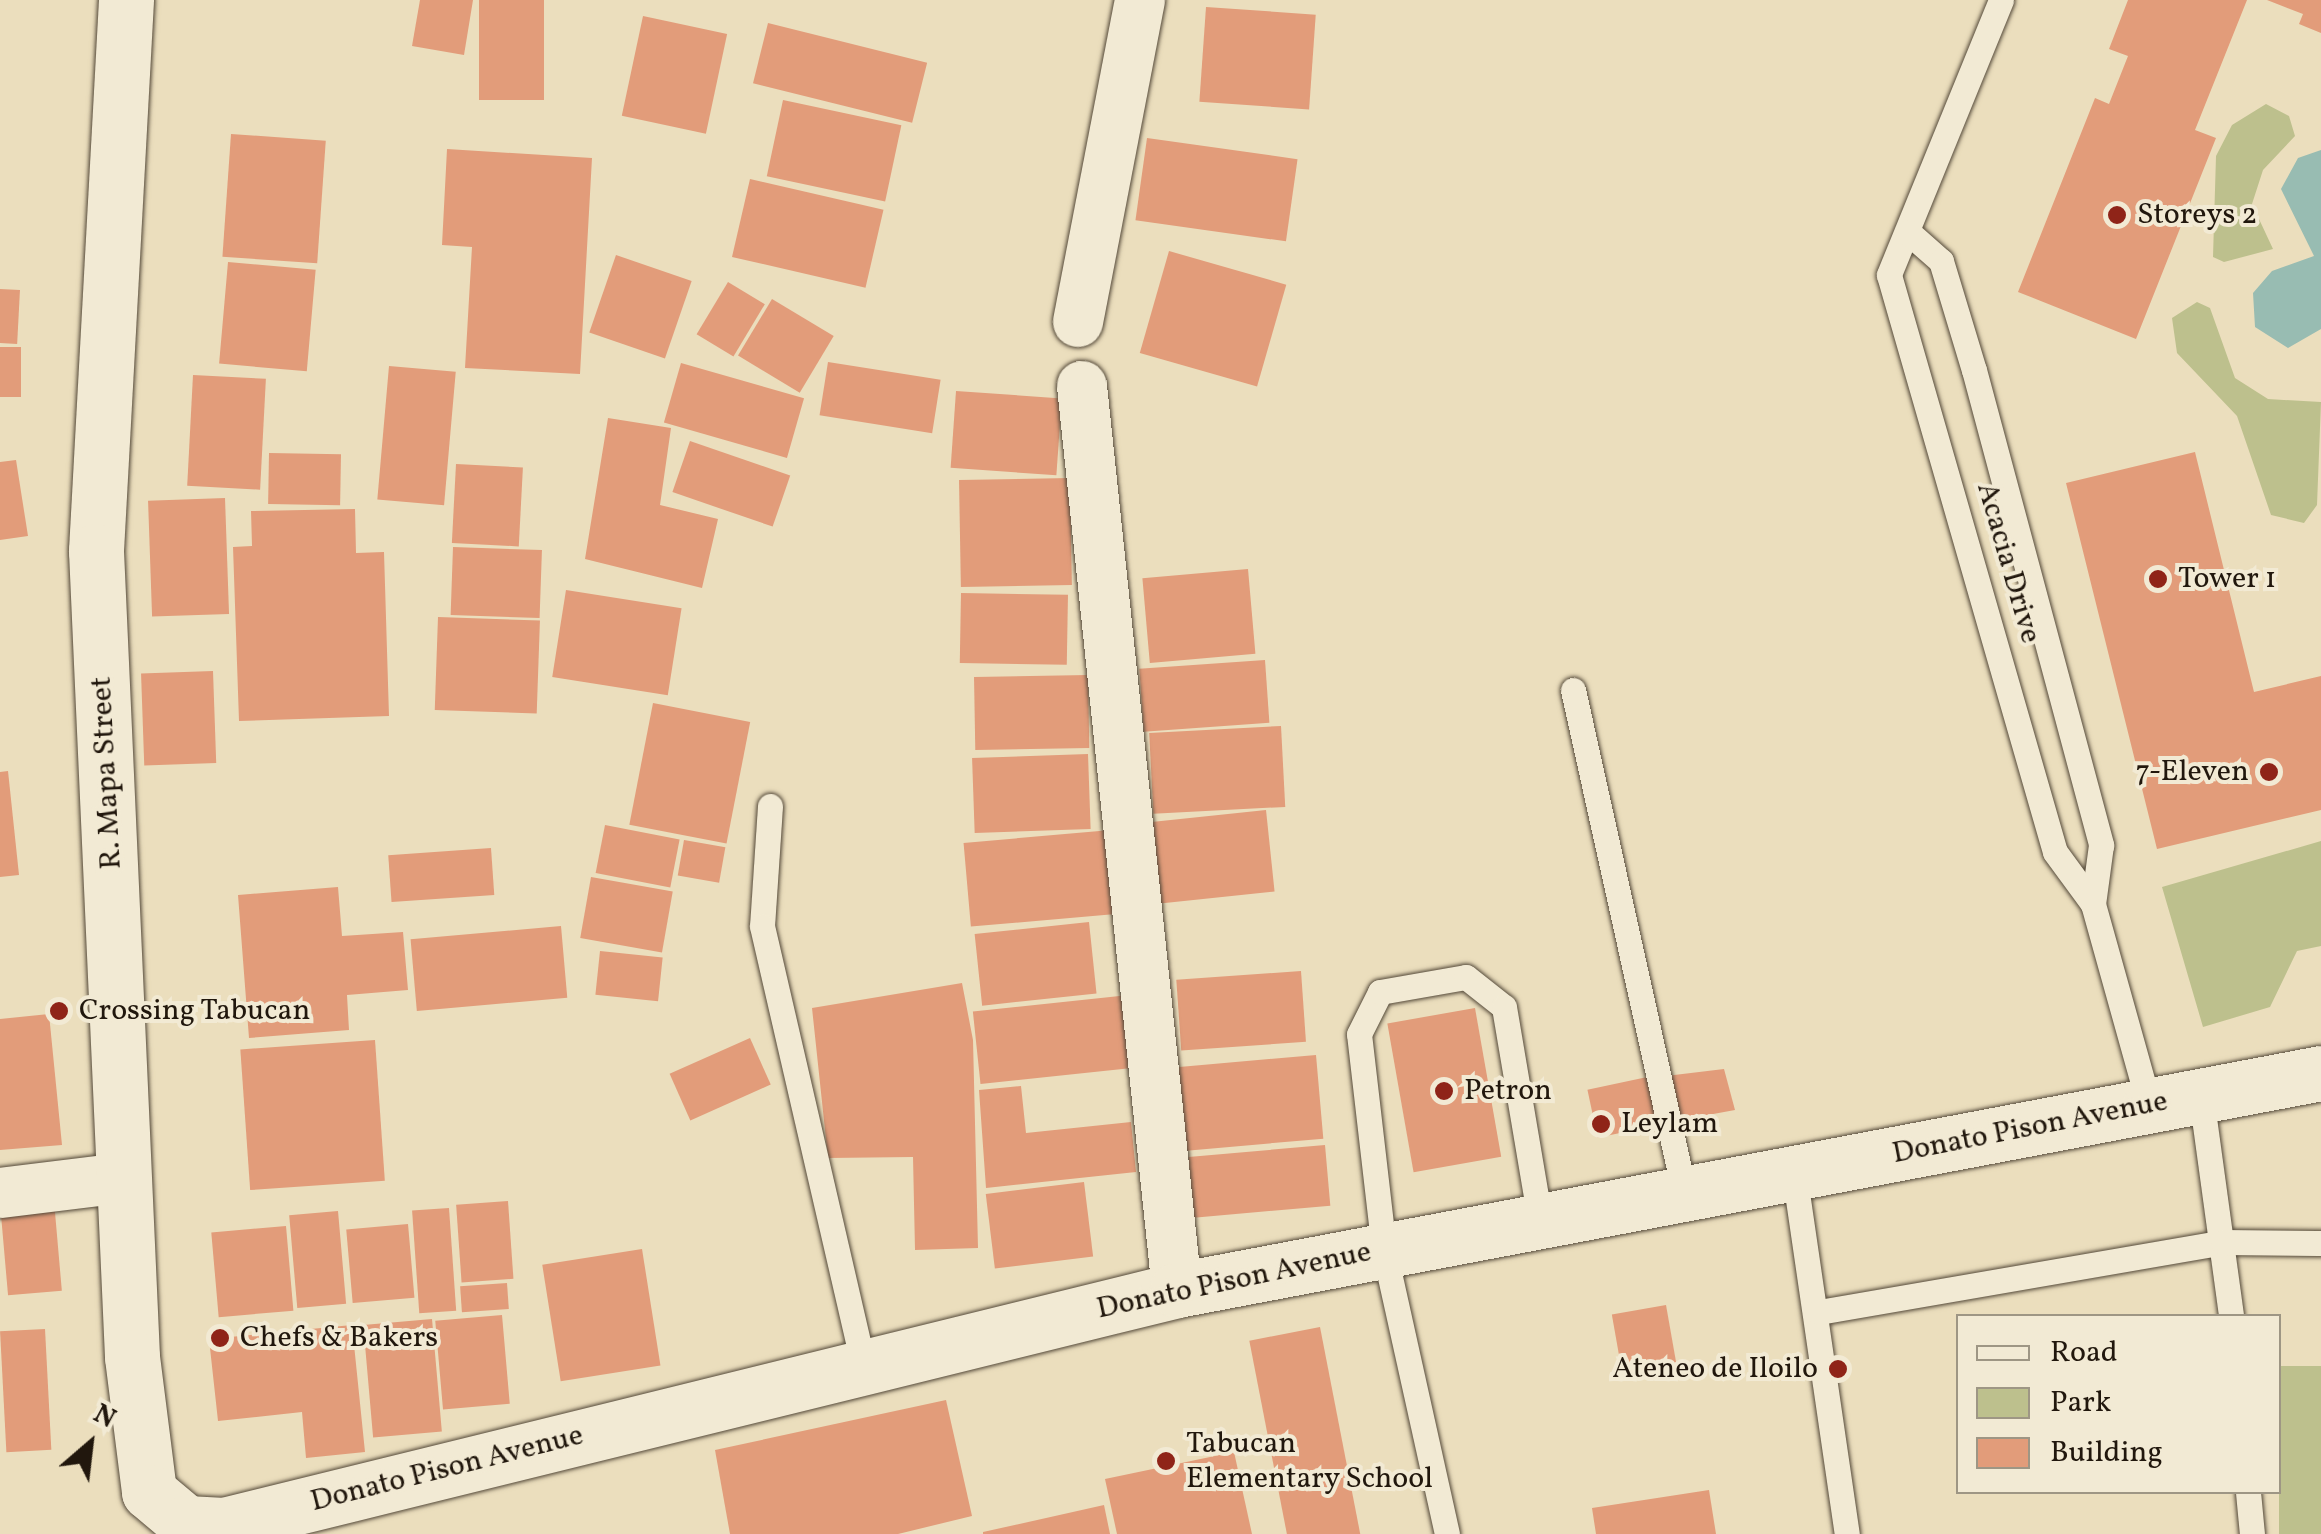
<!DOCTYPE html>
<style>
body{margin:0}
#map{position:relative;width:2321px;height:1534px;overflow:hidden;background:#ebdebd;font-family:Vollkorn,serif}
div>[style]{position:absolute}
.green>*{inset:0;background:#bdc08d;transform-origin:0 0}
.water>*{inset:0;background:#98bcb2}
.building>*{inset:0;background:#e29c7a;transform-origin:0 0}
.roads{filter:drop-shadow(0 0 2px #544939) drop-shadow(0 0 2px #544939)}
.service>*{height:25px;margin:-12.5px;padding:0 12.5px;transform-origin:12.5px;border-radius:12.5px;background:#f2ead4}
.minor>*{height:50px;margin:-25px;padding:0 25px;transform-origin:25px;border-radius:25px;background:#f2ead4}
.secondary>*{height:55px;margin:-27.5px;padding:0 27.5px;transform-origin:27.5px;border-radius:27.5px;background:#f2ead4}
.dots>*{width:28px;height:28px;translate:-50% -50%;box-sizing:border-box;border:5px solid #f2ead4;border-radius:50%}
span{translate:-50% -50%;white-space:nowrap;text-align:center;line-height:1.15;-webkit-text-stroke:8px #f2ead4;paint-order:stroke}
.poi-label{font-size:30px;color:#21170d}
.left{translate:0 -50%;text-align:left}
.right{translate:-100% -50%;text-align:right}
.street-label{font-size:30px;color:#21170d}
.legend{position:absolute;left:1956px;top:1314px;width:325px;height:180px;box-sizing:border-box;background:#f2ead4;border:2px solid #9e9684;margin:0;padding:12px 18px;list-style:none;font-size:30px;color:#21170d}
.legend li{display:flex;align-items:center;gap:20px;height:50px}
.legend b{width:50px;border:2px solid #9e9684}
.north{position:absolute;left:40px;top:1394px;width:100px;height:100px;-webkit-text-stroke:8px #f2ead4;paint-order:stroke;rotate:28deg;font-size:28px;font-weight:700;line-height:40px;text-align:center;color:#21170d}
.north::after{content:'';display:block;margin:auto;width:35px;height:45px;background:#21170d;clip-path:polygon(50% 0,100% 100%,50% 72%,0 100%)}
</style>
<div id="map">
<div class="green">
<i style="clip-path:polygon(2266px 104px,2289px 116px,2295px 136px,2263px 170px,2252px 204px,2273px 249px,2224px 262px,2213px 257px,2216px 156px,2232px 125px)"></i>
<i style="clip-path:polygon(2197px 302px,2210px 308px,2235px 378px,2268px 399px,2321px 402px,2317px 505px,2304px 523px,2271px 515px,2237px 416px,2177px 353px,2172px 318px)"></i>
<i style="clip-path:polygon(2321px 841px,2321px 946px,2297px 951px,2270px 1007px,2203px 1027px,2162px 887px)"></i>
<i style="left:2321px;top:1366px;width:168px;height:42px;rotate:90deg"></i>
</div>
<div class="water">
<i style="clip-path:polygon(2321px 150px,2321px 329px,2288px 348px,2255px 327px,2253px 293px,2272px 271px,2314px 256px,2281px 189px,2298px 158px)"></i>
</div>
<div class="building">
<i style="clip-path:polygon(420px 0,473px 0,464px 55px,412px 46px)"></i>
<i style="left:479px;top:0;width:65px;height:100px"></i>
<i style="clip-path:polygon(2128px 0,2247px 0,2195px 130px,2216px 138px,2136px 339px,2018px 292px,2095px 98px,2109px 104px,2128px 56px,2109px 49px)"></i>
<i style="clip-path:polygon(2267px 0,2321px 0,2321px 33px,2299px 24px,2303px 14px)"></i>
<i style="left:1206px;top:7px;width:110px;height:95px;rotate:4deg"></i>
<i style="left:643px;top:16px;width:86px;height:102px;rotate:12deg"></i>
<i style="left:768px;top:23px;width:164px;height:62px;rotate:14deg"></i>
<i style="left:783px;top:100px;width:121px;height:78px;rotate:12deg"></i>
<i style="left:231px;top:134px;width:95px;height:123px;rotate:4deg"></i>
<i style="left:1147px;top:138px;width:152px;height:83px;rotate:8deg"></i>
<i style="clip-path:polygon(447px 149px,592px 158px,580px 374px,465px 368px,472px 247px,442px 245px)"></i>
<i style="left:750px;top:179px;width:137px;height:80px;rotate:13deg"></i>
<i style="left:1169px;top:251px;width:122px;height:106px;rotate:16deg"></i>
<i style="left:616px;top:255px;width:80px;height:82px;rotate:19deg"></i>
<i style="left:228px;top:262px;width:88px;height:102px;rotate:5deg"></i>
<i style="left:728px;top:282px;width:43px;height:61px;rotate:31deg"></i>
<i style="left:0;top:289px;width:20px;height:54px;rotate:3deg"></i>
<i style="left:772px;top:299px;width:72px;height:66px;rotate:31deg"></i>
<i style="left:0;top:347px;width:21px;height:50px"></i>
<i style="left:828px;top:362px;width:114px;height:54px;rotate:9deg"></i>
<i style="left:681px;top:363px;width:128px;height:62px;rotate:16deg"></i>
<i style="left:389px;top:366px;width:67px;height:134px;rotate:5deg"></i>
<i style="left:193px;top:375px;width:73px;height:111px;rotate:3deg"></i>
<i style="left:956px;top:391px;width:106px;height:77px;rotate:4deg"></i>
<i style="clip-path:polygon(608px 418px,671px 428px,660px 505px,718px 519px,702px 588px,585px 559px)"></i>
<i style="left:690px;top:441px;width:106px;height:54px;rotate:19deg"></i>
<i style="clip-path:polygon(2195px 452px,2254px 692px,2321px 676px,2321px 810px,2157px 849px,2066px 483px)"></i>
<i style="left:269px;top:453px;width:72px;height:51px;rotate:1deg"></i>
<i style="clip-path:polygon(16px 460px,28px 536px,0 540px,0 462px)"></i>
<i style="left:456px;top:464px;width:67px;height:79px;rotate:3deg"></i>
<i style="left:1070px;top:478px;width:107px;height:111px;rotate:89deg"></i>
<i style="left:225px;top:498px;width:116px;height:77px;rotate:88deg"></i>
<i style="clip-path:polygon(355px 509px,356px 553px,384px 552px,389px 716px,239px 721px,233px 547px,252px 546px,251px 511px)"></i>
<i style="left:453px;top:547px;width:89px;height:68px;rotate:2deg"></i>
<i style="left:1248px;top:569px;width:85px;height:106px;rotate:85deg"></i>
<i style="left:566px;top:590px;width:117px;height:88px;rotate:9deg"></i>
<i style="left:961px;top:593px;width:107px;height:70px;rotate:1deg"></i>
<i style="left:438px;top:617px;width:102px;height:93px;rotate:2deg"></i>
<i style="left:1265px;top:660px;width:63px;height:126px;rotate:86deg"></i>
<i style="left:213px;top:671px;width:92px;height:72px;rotate:88deg"></i>
<i style="left:1088px;top:675px;width:73px;height:114px;rotate:89deg"></i>
<i style="left:653px;top:703px;width:99px;height:124px;rotate:11deg"></i>
<i style="left:1281px;top:726px;width:81px;height:132px;rotate:87deg"></i>
<i style="left:1088px;top:754px;width:75px;height:116px;rotate:88deg"></i>
<i style="clip-path:polygon(8px 771px,19px 875px,0 877px,0 772px)"></i>
<i style="left:1266px;top:810px;width:82px;height:115px;rotate:84deg"></i>
<i style="left:605px;top:825px;width:76px;height:49px;rotate:11deg"></i>
<i style="left:1111px;top:830px;width:84px;height:148px;rotate:85deg"></i>
<i style="left:684px;top:840px;width:42px;height:36px;rotate:10deg"></i>
<i style="left:491px;top:848px;width:47px;height:103px;rotate:86deg"></i>
<i style="left:591px;top:877px;width:83px;height:62px;rotate:10deg"></i>
<i style="clip-path:polygon(338px 887px,342px 936px,403px 932px,408px 990px,347px 995px,349px 1030px,249px 1038px,238px 895px)"></i>
<i style="left:1089px;top:922px;width:72px;height:115px;rotate:84deg"></i>
<i style="left:561px;top:926px;width:72px;height:151px;rotate:85deg"></i>
<i style="left:600px;top:951px;width:63px;height:44px;rotate:6deg"></i>
<i style="left:1301px;top:971px;width:71px;height:125px;rotate:86deg"></i>
<i style="clip-path:polygon(962px 983px,973px 1040px,978px 1248px,915px 1250px,913px 1157px,828px 1158px,812px 1008px)"></i>
<i style="left:1129px;top:995px;width:73px;height:157px;rotate:84deg"></i>
<i style="left:1475px;top:1008px;width:151px;height:89px;rotate:80deg"></i>
<i style="clip-path:polygon(49px 1014px,62px 1145px,0 1150px,0 1019px)"></i>
<i style="left:750px;top:1038px;width:51px;height:88px;rotate:66deg"></i>
<i style="left:375px;top:1040px;width:141px;height:135px;rotate:86deg"></i>
<i style="left:1316px;top:1055px;width:84px;height:140px;rotate:85deg"></i>
<i style="clip-path:polygon(1724px 1069px,1735px 1110px,1675px 1121px,1666px 1076px)"></i>
<i style="left:1652px;top:1076px;width:49px;height:66px;rotate:78deg"></i>
<i style="clip-path:polygon(1021px 1086px,1026px 1133px,1131px 1122px,1136px 1172px,986px 1188px,979px 1090px)"></i>
<i style="left:1325px;top:1145px;width:61px;height:137px;rotate:85deg"></i>
<i style="left:1084px;top:1182px;width:75px;height:99px;rotate:83deg"></i>
<i style="left:54px;top:1201px;width:90px;height:54px;rotate:85deg"></i>
<i style="left:508px;top:1201px;width:78px;height:52px;rotate:86deg"></i>
<i style="left:449px;top:1208px;width:103px;height:37px;rotate:86deg"></i>
<i style="left:338px;top:1211px;width:93px;height:49px;rotate:85deg"></i>
<i style="left:408px;top:1224px;width:74px;height:62px;rotate:85deg"></i>
<i style="left:286px;top:1226px;width:85px;height:75px;rotate:85deg"></i>
<i style="left:642px;top:1249px;width:118px;height:101px;rotate:81deg"></i>
<i style="left:507px;top:1283px;width:26px;height:47px;rotate:86deg"></i>
<i style="left:1666px;top:1305px;width:61px;height:55px;rotate:80deg"></i>
<i style="left:502px;top:1315px;width:89px;height:67px;rotate:85deg"></i>
<i style="left:432px;top:1319px;width:113px;height:69px;rotate:85deg"></i>
<i style="clip-path:polygon(352px 1325px,365px 1452px,306px 1458px,302px 1412px,218px 1421px,209px 1339px)"></i>
<i style="left:1320px;top:1327px;width:211px;height:72px;rotate:79deg"></i>
<i style="left:45px;top:1329px;width:121px;height:45px;rotate:87deg"></i>
<i style="clip-path:polygon(946px 1400px,972px 1516px,898px 1534px,730px 1534px,715px 1450px)"></i>
<i style="clip-path:polygon(1234px 1452px,1252px 1534px,1117px 1534px,1105px 1479px)"></i>
<i style="clip-path:polygon(1709px 1490px,1716px 1534px,1596px 1534px,1592px 1508px)"></i>
<i style="clip-path:polygon(1104px 1505px,1110px 1534px,983px 1534px,983px 1532px)"></i>
</div>
<div class="roads">
<div class="service">
<i style="left:2001px;top:0;width:297px;rotate:112.2deg"></i>
<i style="left:1889px;top:275px;width:600px;rotate:73.95deg"></i>
<i style="left:2055px;top:852px;width:64px;rotate:53.8deg"></i>
<i style="left:2093px;top:904px;width:209px;rotate:74.4deg"></i>
<i style="left:1908px;top:232px;width:44px;rotate:41.3deg"></i>
<i style="left:1941px;top:261px;width:114px;rotate:73.2deg"></i>
<i style="left:1974px;top:370px;width:492px;rotate:75deg"></i>
<i style="left:2101px;top:845px;width:60px;rotate:97.7deg"></i>
<i style="left:1573px;top:690px;width:513px;rotate:77.51deg"></i>
<i style="left:770px;top:806px;width:120px;rotate:93.8deg"></i>
<i style="left:762px;top:926px;width:450px;rotate:77deg"></i>
<i style="left:2201px;top:1096px;width:222px;rotate:82.2deg"></i>
<i style="left:1794px;top:1172px;width:366px;rotate:81.7deg"></i>
<i style="left:1819px;top:1312px;width:410px;rotate:-9.8deg"></i>
<i style="left:2223px;top:1242px;width:98px;rotate:0.6deg"></i>
<i style="left:2248px;top:1492px;width:42px;rotate:84.6deg"></i>
<i style="left:1447px;top:1534px;width:291px;rotate:-102.5deg"></i>
<i style="left:1384px;top:1250px;width:217px;rotate:-96.6deg"></i>
<i style="left:1359px;top:1034px;width:47px;rotate:-63.4deg"></i>
<i style="left:1380px;top:992px;width:87px;rotate:-9.9deg"></i>
<i style="left:1466px;top:977px;width:48px;rotate:38.3deg"></i>
<i style="left:1504px;top:1007px;width:216px;rotate:80.4deg"></i>
</div>
<div class="minor">
<i style="left:1078px;top:322px;width:328px;rotate:-79.1deg"></i>
<i style="left:1082px;top:386px;width:909px;rotate:84deg"></i>
<i style="left:0;top:1193px;width:124px;rotate:-7deg"></i>
</div>
<div class="secondary">
<i style="left:126px;top:0;width:552px;rotate:93.12deg"></i>
<i style="left:96px;top:551px;width:807px;rotate:87.44deg"></i>
<i style="left:132px;top:1357px;width:136px;rotate:82.8deg"></i>
<i style="left:149px;top:1492px;width:48px;rotate:40deg"></i>
<i style="left:186px;top:1523px;width:38px;rotate:3deg"></i>
<i style="left:224px;top:1525px;width:982px;rotate:-13.85deg"></i>
<i style="left:1177px;top:1290px;width:1164px;rotate:-10.74deg"></i>
</div>
</div>
<div class="dots">
<i style="left:2117px;top:215px;background:#8f2418"></i>
<i style="left:2158px;top:579px;background:#8f2418"></i>
<i style="left:2269px;top:772px;background:#8f2418"></i>
<i style="left:59px;top:1011px;background:#8f2418"></i>
<i style="left:1444px;top:1091px;background:#8f2418"></i>
<i style="left:1601px;top:1124px;background:#8f2418"></i>
<i style="left:220px;top:1338px;background:#8f2418"></i>
<i style="left:1838px;top:1369px;background:#8f2418"></i>
<i style="left:1166px;top:1461px;background:#8f2418"></i>
</div>
<div class="poi-label">
<span class="left" style="left:2137px;top:215px">Storeys 2</span>
<span class="left" style="left:2178px;top:579px">Tower 1</span>
<span class="right" style="left:2249px;top:772px">7-Eleven</span>
<span class="left" style="left:79px;top:1011px">Crossing Tabucan</span>
<span class="left" style="left:1464px;top:1091px">Petron</span>
<span class="left" style="left:1621px;top:1124px">Leylam</span>
<span class="left" style="left:240px;top:1338px">Chefs &amp; Bakers</span>
<span class="right" style="left:1818px;top:1369px">Ateneo de Iloilo</span>
<span class="left" style="left:1186px;top:1461px">Tabucan<br>Elementary School</span>
</div>
<div class="street-label">
<span style="left:2008px;top:563px;rotate:74deg">Acacia Drive</span>
<span style="left:107px;top:773px;rotate:-93deg">R. Mapa Street</span>
<span style="left:2030px;top:1128px;rotate:-11deg">Donato Pison Avenue</span>
<span style="left:1234px;top:1281px;rotate:-12deg">Donato Pison Avenue</span>
<span style="left:447px;top:1469px;rotate:-14deg">Donato Pison Avenue</span>
</div>
<ul class="legend">
<li><b style="height:12px;background:#f2ead4"></b>Road</li>
<li><b style="height:28px;background:#bdc08d"></b>Park</li>
<li><b style="height:28px;background:#e29c7a"></b>Building</li>
</ul>
<div class="north">N</div>
</div>
